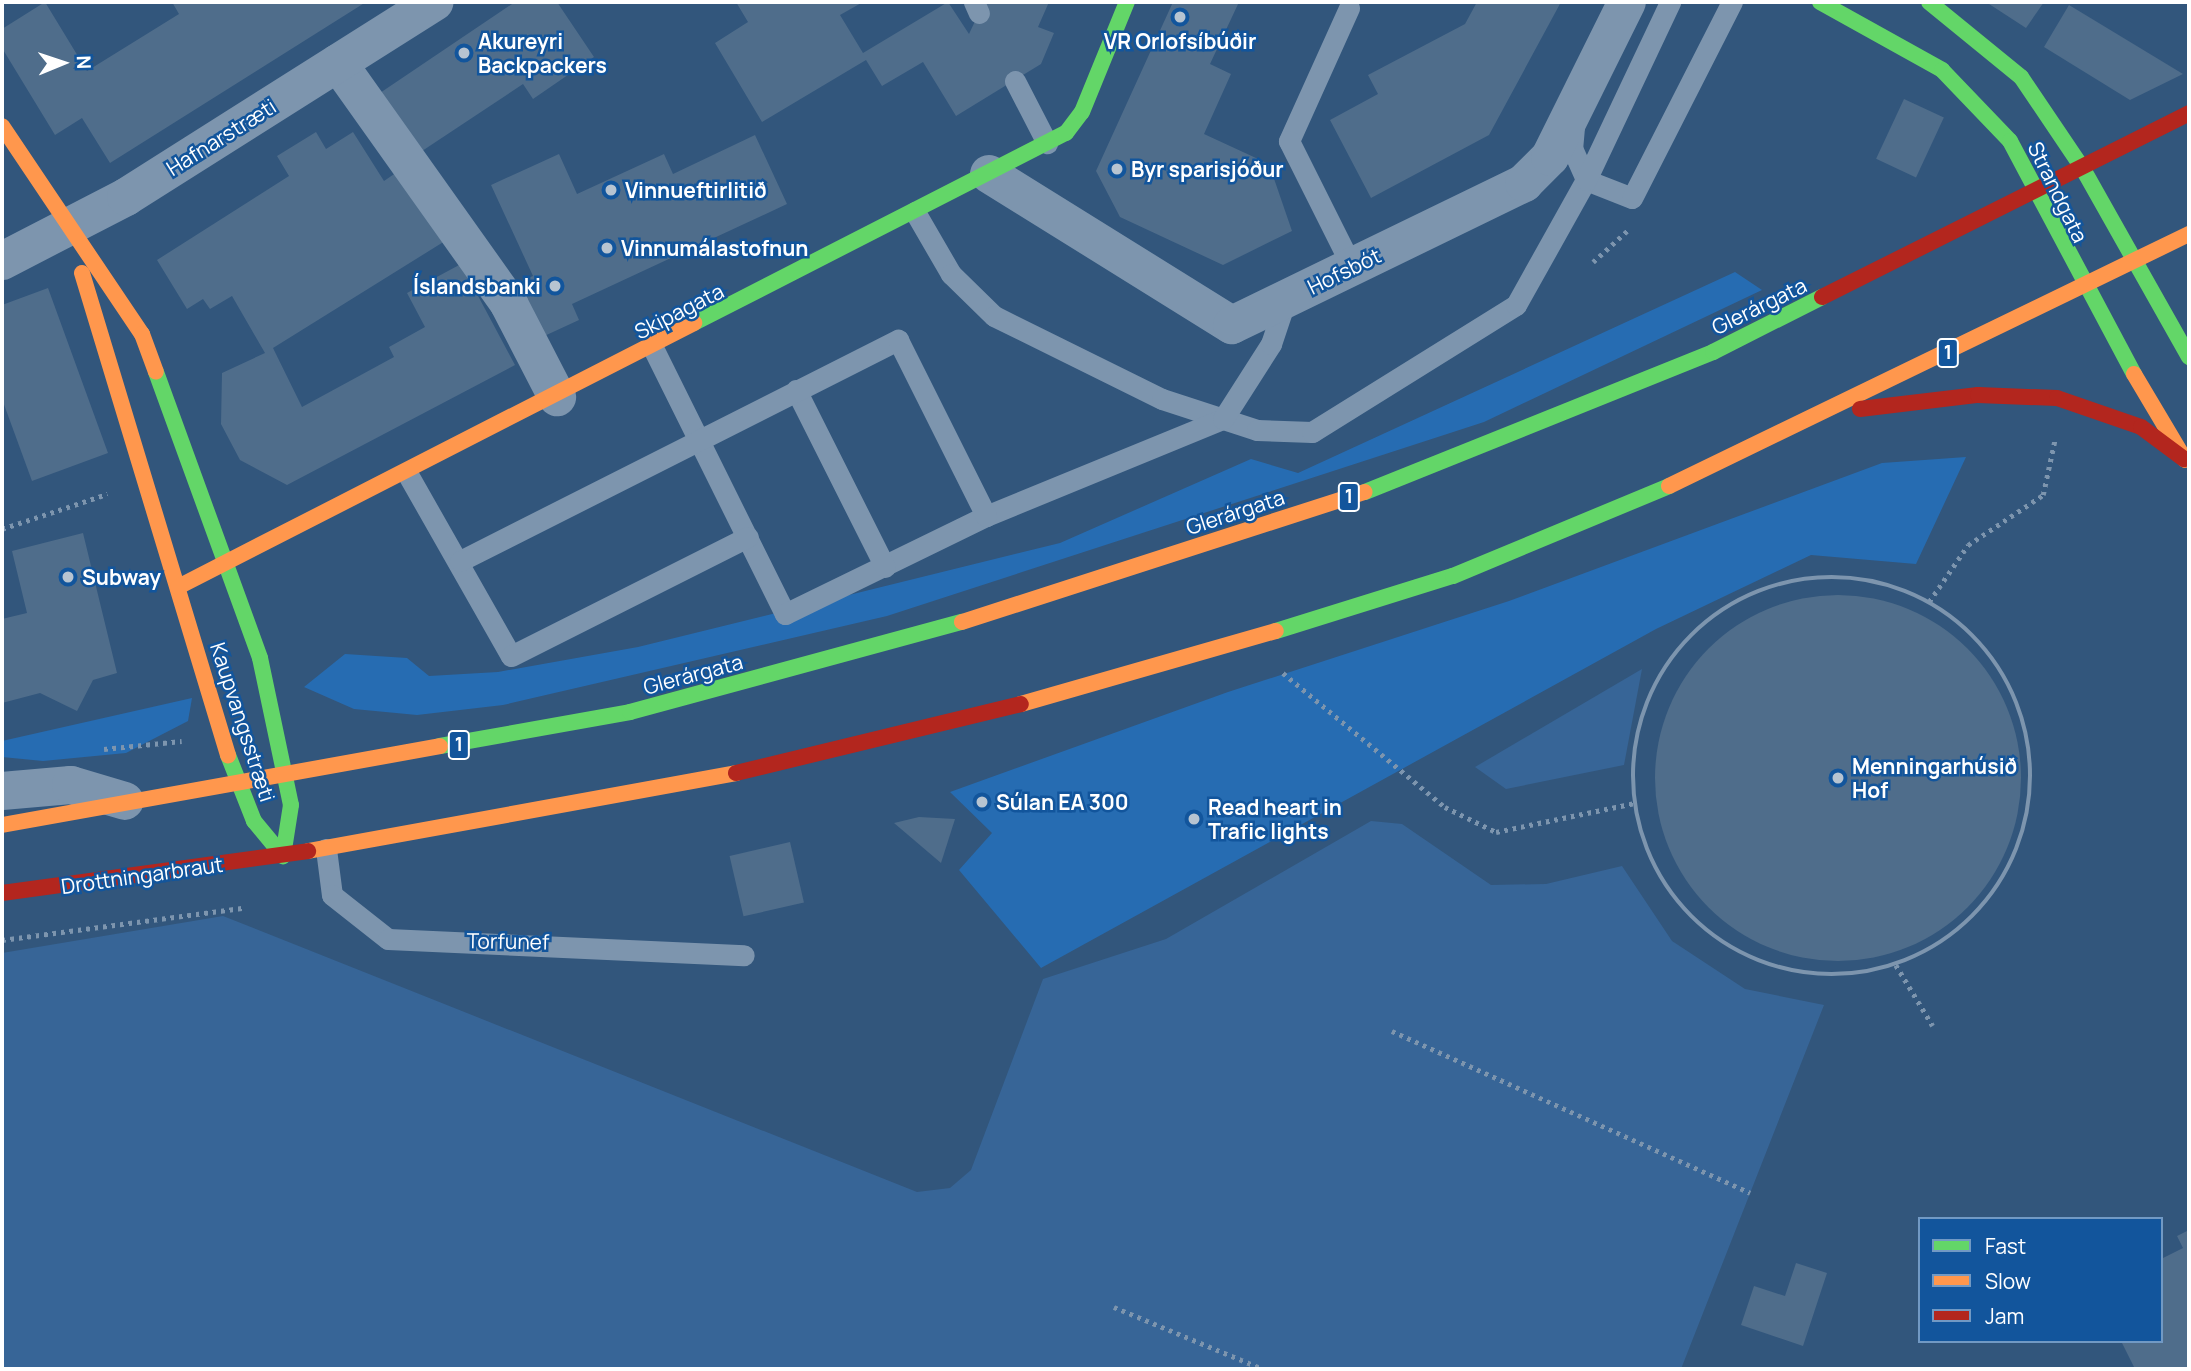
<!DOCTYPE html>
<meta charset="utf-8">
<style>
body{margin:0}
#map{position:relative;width:2191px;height:1371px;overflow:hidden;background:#32567c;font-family:Manrope,sans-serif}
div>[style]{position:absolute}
.green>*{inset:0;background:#266cb2}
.water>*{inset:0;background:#376597}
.building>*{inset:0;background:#4f6d8b;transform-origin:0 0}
.round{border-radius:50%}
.path>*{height:4.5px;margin-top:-2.25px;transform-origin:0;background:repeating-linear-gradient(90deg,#7d95ae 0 3.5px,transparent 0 8.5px)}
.path>.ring{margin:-2.25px;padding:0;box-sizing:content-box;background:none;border:4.5px solid #7d95ae;border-radius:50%}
.lane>*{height:21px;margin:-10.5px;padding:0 10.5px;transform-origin:10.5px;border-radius:10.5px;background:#7d95ae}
.street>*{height:38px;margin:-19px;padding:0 19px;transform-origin:19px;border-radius:19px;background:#7d95ae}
.fast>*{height:16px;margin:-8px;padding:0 8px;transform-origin:8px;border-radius:8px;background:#63d668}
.slow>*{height:16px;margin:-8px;padding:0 8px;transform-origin:8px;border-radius:8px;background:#ff974d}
.jam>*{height:16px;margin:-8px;padding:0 8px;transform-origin:8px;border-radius:8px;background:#b3261e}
.dots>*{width:19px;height:19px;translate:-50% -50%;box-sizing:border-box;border:4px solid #12559c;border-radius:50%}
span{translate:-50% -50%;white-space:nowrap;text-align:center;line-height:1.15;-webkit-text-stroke:5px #12559c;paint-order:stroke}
.shield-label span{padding:2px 5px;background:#12559c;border:2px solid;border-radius:5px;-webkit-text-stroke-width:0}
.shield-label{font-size:19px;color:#fff;font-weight:700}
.poi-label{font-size:21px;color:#fff;font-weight:700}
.left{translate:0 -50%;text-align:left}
.right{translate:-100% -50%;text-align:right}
.street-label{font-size:21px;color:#fff}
.frame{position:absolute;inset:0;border:4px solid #fff;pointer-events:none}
.legend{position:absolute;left:1918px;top:1217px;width:245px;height:126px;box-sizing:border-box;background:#12559c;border:2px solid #7199c4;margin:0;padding:9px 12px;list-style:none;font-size:21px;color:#fff}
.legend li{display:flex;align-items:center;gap:14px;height:35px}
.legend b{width:35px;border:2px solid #7199c4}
.north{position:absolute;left:28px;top:28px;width:70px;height:70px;-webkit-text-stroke:5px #12559c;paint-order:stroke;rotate:88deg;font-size:19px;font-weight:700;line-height:28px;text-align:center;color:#fff}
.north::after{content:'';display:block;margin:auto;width:24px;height:32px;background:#fff;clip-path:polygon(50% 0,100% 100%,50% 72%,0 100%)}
</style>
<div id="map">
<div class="green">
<i style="clip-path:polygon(1735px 272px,1762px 290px,1484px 422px,887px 616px,503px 705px,417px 715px,354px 709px,304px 687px,345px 654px,407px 658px,429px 676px,498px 672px,638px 647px,1060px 543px,1251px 459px,1298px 473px)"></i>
<i style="clip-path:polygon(1966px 457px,1916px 564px,1811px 555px,1656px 629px,1041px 968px,959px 870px,992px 833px,950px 792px,1228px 692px,1509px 601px,1882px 463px)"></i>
<i style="clip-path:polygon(192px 698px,188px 721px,126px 753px,43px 761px,2px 757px,2px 741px)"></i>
</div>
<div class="water">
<i style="clip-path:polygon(1642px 669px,1624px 765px,1506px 789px,1475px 767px)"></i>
<i style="clip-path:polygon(1371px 821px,1402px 824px,1491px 885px,1546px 884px,1622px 866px,1672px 941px,1745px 989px,1824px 1005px,1681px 1369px,2px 1369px,2px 953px,223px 916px,917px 1192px,950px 1188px,971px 1170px,1043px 979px,1166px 939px)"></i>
</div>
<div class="building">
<i style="clip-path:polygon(45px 2px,87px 71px,179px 14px,172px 2px,366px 2px,110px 163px,82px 118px,55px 135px,2px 48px,2px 29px)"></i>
<i style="clip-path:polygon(515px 2px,557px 2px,594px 57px,533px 99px,523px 84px,413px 157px,374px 97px)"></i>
<i style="clip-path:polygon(736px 2px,863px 2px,840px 15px,863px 53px,948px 2px,969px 34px,984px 2px,1049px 2px,1038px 27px,1054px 33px,1041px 64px,956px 116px,923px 62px,882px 86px,866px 60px,762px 122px,715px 43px,748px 22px)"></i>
<i style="clip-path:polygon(1173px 2px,1239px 2px,1210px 64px,1231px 74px,1204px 134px,1269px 164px,1292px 231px,1223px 265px,1120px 217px,1096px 171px)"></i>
<i style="clip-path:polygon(1477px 2px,1561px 2px,1489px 135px,1371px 198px,1330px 120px,1378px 94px,1368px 75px,1465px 24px)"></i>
<i style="clip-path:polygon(1986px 2px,2044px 2px,2026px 28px)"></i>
<i style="clip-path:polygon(2069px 5px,2183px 74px,2130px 100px,2044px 47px)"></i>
<i style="left:1904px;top:99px;width:44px;height:66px;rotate:25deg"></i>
<i style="clip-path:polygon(316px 132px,326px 149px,353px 132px,384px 181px,400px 170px,445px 241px,273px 348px,302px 407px,394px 357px,389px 347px,425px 327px,407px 293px,461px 264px,515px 365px,287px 485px,240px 460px,221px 424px,222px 373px,265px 353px,232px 296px,210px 309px,203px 299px,187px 309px,157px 260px,289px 176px,277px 156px)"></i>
<i style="clip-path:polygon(755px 135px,787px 204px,572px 304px,579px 320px,540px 338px,515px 284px,533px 276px,491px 185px,559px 154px,577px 194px,664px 154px,673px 174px)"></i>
<i style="clip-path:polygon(48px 288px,108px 453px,32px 481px,2px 399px,2px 305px)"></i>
<i style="clip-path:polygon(83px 533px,117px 673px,93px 680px,77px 711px,40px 693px,2px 703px,2px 619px,27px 613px,12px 551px)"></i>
<i class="round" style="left:1655px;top:595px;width:366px;height:366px"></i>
<i style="clip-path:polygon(919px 817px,955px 819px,941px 863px,894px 823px)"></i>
<i style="left:790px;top:842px;width:62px;height:62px;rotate:77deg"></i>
<i style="clip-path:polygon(2189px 1230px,2189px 1369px,2135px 1369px,2121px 1341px,2161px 1341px,2161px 1259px,2183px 1248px,2177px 1236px)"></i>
<i style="clip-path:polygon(1796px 1263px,1827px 1273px,1803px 1346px,1741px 1325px,1754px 1286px,1785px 1296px)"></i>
</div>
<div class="path">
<i style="left:1593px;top:262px;width:47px;rotate:-42.4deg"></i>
<i style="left:2px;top:529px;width:111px;rotate:-18.4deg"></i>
<i class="ring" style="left:1633px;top:577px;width:393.5px;height:393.5px"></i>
<i style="left:1929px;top:602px;width:69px;rotate:-55.6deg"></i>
<i style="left:1968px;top:545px;width:90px;rotate:-33.7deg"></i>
<i style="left:2043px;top:495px;width:57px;rotate:-77.9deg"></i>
<i style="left:1283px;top:673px;width:210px;rotate:39.6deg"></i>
<i style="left:1445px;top:807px;width:57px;rotate:26.1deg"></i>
<i style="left:1496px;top:832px;width:142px;rotate:-11.8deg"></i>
<i style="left:104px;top:749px;width:78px;rotate:-5.9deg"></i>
<i style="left:2px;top:940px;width:242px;rotate:-7.6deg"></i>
<i style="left:1896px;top:965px;width:71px;rotate:58.8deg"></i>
<i style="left:1392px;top:1031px;width:393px;rotate:24.3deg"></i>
<i style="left:1114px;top:1307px;width:161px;rotate:22.6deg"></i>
</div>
<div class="lane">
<i style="left:974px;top:2px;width:12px;rotate:66deg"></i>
<i style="left:1349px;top:8px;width:146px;rotate:114.3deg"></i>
<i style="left:1289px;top:141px;width:141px;rotate:63.4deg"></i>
<i style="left:1015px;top:81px;width:70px;rotate:62.7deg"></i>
<i style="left:1574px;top:127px;width:21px;rotate:95deg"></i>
<i style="left:1572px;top:148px;width:35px;rotate:66deg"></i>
<i style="left:1586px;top:180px;width:49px;rotate:21.4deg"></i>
<i style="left:1632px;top:198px;width:220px;rotate:-63deg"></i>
<i style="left:915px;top:212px;width:72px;rotate:59.9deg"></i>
<i style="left:951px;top:274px;width:60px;rotate:44.3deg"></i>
<i style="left:994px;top:316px;width:187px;rotate:26.3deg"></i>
<i style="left:1162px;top:399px;width:100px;rotate:18.1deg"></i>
<i style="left:1257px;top:430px;width:55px;rotate:2.1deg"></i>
<i style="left:1312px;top:432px;width:240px;rotate:-31.9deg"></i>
<i style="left:1516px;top:305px;width:143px;rotate:-60.8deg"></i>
<i style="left:1586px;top:180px;width:197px;rotate:-64.7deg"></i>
<i style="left:653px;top:348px;width:297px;rotate:63.6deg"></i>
<i style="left:785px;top:614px;width:224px;rotate:-26deg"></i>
<i style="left:986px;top:516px;width:256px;rotate:-22.3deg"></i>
<i style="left:1223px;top:419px;width:89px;rotate:-57.4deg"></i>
<i style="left:1271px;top:344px;width:47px;rotate:-71.6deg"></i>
<i style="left:796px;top:390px;width:198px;rotate:63.3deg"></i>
<i style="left:407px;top:473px;width:210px;rotate:60.4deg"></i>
<i style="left:511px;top:656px;width:265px;rotate:-26.7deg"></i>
<i style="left:460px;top:561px;width:491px;rotate:-26.8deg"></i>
<i style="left:898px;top:340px;width:197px;rotate:63.4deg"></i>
<i style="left:326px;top:849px;width:46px;rotate:82.6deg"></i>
<i style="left:332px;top:895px;width:71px;rotate:38.2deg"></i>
<i style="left:388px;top:939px;width:356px;rotate:2.6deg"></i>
</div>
<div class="street">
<i style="left:338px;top:63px;width:296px;rotate:54.6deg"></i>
<i style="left:509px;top:304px;width:105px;rotate:62.7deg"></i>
<i style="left:989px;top:174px;width:286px;rotate:31.9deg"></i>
<i style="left:1232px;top:325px;width:325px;rotate:-25.9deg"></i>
<i style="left:1524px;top:183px;width:37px;rotate:-45deg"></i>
<i style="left:1550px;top:157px;width:173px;rotate:-63.6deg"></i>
<i style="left:2px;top:261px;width:140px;rotate:-27.3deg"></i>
<i style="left:126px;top:197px;width:365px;rotate:-32.3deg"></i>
<i style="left:2px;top:791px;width:69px;rotate:-5deg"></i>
<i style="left:71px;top:785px;width:56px;rotate:16.5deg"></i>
</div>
<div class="fast">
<i style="left:1820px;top:2px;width:140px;rotate:29.1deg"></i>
<i style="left:1942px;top:70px;width:98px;rotate:46.2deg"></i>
<i style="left:2010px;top:141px;width:264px;rotate:62deg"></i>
<i style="left:1929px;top:2px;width:119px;rotate:39.2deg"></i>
<i style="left:2021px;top:77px;width:111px;rotate:56deg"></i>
<i style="left:2083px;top:169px;width:216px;rotate:60.6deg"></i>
<i style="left:694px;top:323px;width:418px;rotate:-27.1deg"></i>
<i style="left:1066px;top:133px;width:26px;rotate:-53deg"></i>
<i style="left:1082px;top:112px;width:119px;rotate:-67.8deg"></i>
<i style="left:156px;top:372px;width:304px;rotate:70deg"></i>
<i style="left:260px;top:658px;width:150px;rotate:78.1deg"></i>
<i style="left:291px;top:805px;width:52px;rotate:98.9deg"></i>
<i style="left:1365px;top:492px;width:375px;rotate:-21.9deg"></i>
<i style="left:1713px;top:352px;width:122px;rotate:-26.8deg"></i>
<i style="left:1276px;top:631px;width:185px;rotate:-17.3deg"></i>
<i style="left:1453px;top:576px;width:234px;rotate:-22.6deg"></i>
<i style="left:440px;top:746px;width:193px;rotate:-10.1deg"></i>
<i style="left:630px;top:712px;width:344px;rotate:-15.2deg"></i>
<i style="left:228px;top:755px;width:71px;rotate:68.5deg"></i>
<i style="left:254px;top:821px;width:45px;rotate:50.4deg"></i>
</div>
<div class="slow">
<i style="left:2px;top:126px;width:251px;rotate:56.1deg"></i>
<i style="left:142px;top:334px;width:40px;rotate:69.8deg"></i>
<i style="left:82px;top:273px;width:504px;rotate:73.15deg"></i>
<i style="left:2134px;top:374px;width:100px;rotate:59.3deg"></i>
<i style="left:1669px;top:486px;width:578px;rotate:-25.86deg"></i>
<i style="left:178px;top:587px;width:580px;rotate:-27.1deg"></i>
<i style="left:962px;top:622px;width:423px;rotate:-17.9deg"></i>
<i style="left:1021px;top:704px;width:265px;rotate:-16deg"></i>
<i style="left:2px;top:825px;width:445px;rotate:-10.2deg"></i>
<i style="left:308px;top:851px;width:435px;rotate:-10.3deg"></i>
</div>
<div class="jam">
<i style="left:1822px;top:297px;width:411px;rotate:-26.6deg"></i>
<i style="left:1860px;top:409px;width:119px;rotate:-6.8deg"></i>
<i style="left:1978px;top:395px;width:79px;rotate:2.2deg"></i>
<i style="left:2057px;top:398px;width:89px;rotate:19deg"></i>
<i style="left:2141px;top:427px;width:54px;rotate:36.7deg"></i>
<i style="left:736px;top:773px;width:293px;rotate:-13.6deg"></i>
<i style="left:2px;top:893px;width:309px;rotate:-7.8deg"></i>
</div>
<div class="dots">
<i style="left:1180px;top:17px;background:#b7c4d1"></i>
<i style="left:464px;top:53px;background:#b7c4d1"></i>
<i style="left:1117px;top:169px;background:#b7c4d1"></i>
<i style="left:611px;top:190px;background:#b7c4d1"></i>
<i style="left:607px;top:248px;background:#b7c4d1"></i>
<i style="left:555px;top:286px;background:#b7c4d1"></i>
<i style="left:68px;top:577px;background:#b7c4d1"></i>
<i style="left:1838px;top:778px;background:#b7c4d1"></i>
<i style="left:982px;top:802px;background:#b7c4d1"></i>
<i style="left:1194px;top:819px;background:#b7c4d1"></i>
</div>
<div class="shield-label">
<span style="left:1948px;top:353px">1</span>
<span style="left:1349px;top:497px">1</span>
<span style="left:459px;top:745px">1</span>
</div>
<div class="poi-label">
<span class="left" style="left:478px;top:53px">Akureyri<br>Backpackers</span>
<span style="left:1180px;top:41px">VR Orlofsíbúðir</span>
<span class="left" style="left:1131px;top:169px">Byr sparisjóður</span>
<span class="left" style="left:625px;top:190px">Vinnueftirlitið</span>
<span class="left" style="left:621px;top:248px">Vinnumálastofnun</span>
<span class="right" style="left:541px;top:286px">Íslandsbanki</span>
<span class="left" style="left:82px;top:577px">Subway</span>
<span class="left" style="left:1852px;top:778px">Menningarhúsið<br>Hof</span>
<span class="left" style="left:996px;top:802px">Súlan EA 300</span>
<span class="left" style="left:1208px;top:819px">Read heart in<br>Trafic lights</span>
</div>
<div class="street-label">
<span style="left:221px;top:137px;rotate:-32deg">Hafnarstræti</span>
<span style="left:2058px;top:192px;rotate:64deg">Strandgata</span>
<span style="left:1344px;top:271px;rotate:-26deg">Hofsbót</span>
<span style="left:1759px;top:306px;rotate:-26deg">Glerárgata</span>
<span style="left:679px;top:311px;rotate:-27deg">Skipagata</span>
<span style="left:1235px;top:512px;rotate:-18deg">Glerárgata</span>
<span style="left:693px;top:674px;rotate:-15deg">Glerárgata</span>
<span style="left:243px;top:722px;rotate:72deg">Kaupvangsstræti</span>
<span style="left:142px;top:875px;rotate:-8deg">Drottningarbraut</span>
<span style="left:508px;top:941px;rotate:1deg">Torfunef</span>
</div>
<div class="frame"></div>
<ul class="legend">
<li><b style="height:9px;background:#63d668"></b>Fast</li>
<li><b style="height:9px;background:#ff974d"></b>Slow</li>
<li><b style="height:9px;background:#b3261e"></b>Jam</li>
</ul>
<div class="north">N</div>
</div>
